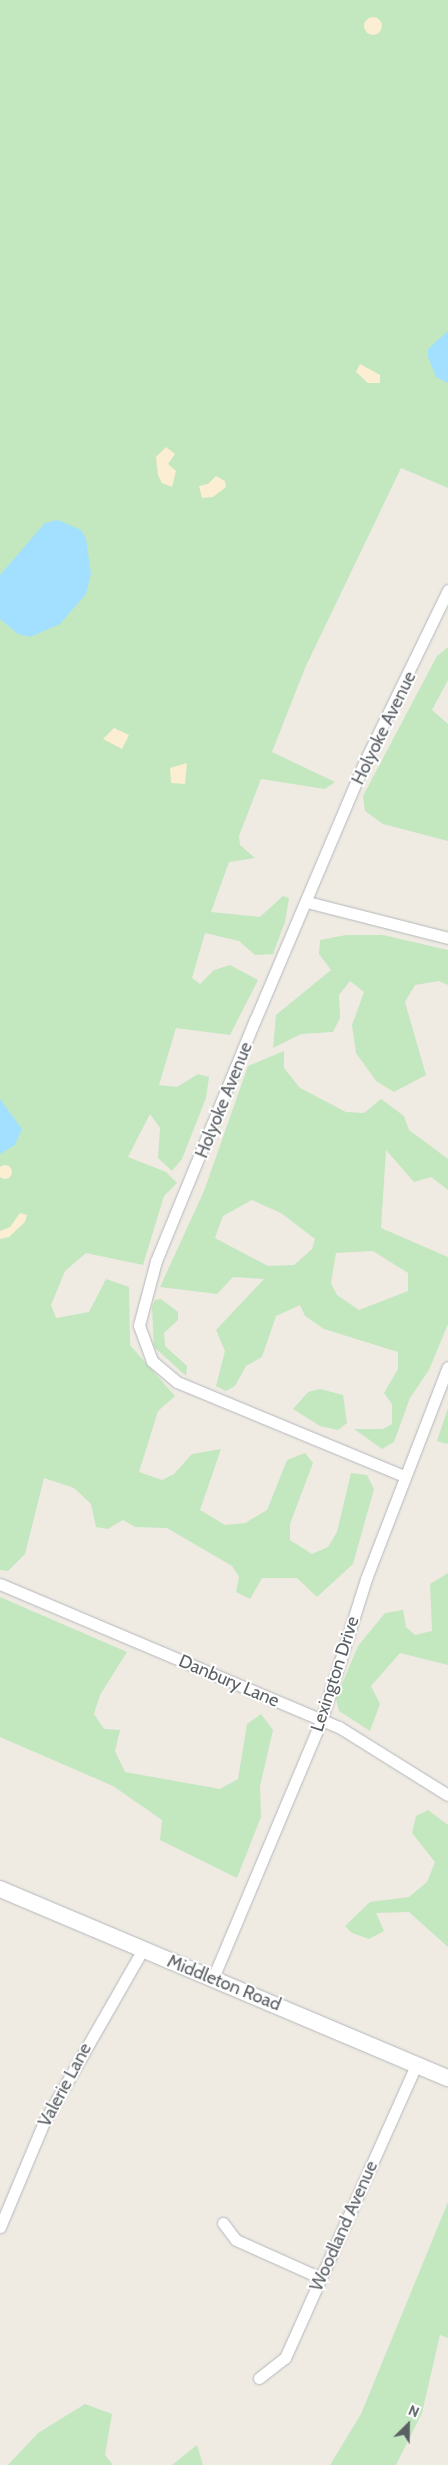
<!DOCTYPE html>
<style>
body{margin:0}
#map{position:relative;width:448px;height:2465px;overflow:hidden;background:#efebe3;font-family:Cabin,sans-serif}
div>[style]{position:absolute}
.green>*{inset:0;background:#c3e7bf}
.sand>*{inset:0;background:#fceed2}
.round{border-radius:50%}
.water>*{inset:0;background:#a3e0ff}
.roads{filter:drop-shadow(0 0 1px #b4b7bb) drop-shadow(0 0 1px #b4b7bb)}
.street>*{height:11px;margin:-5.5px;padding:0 5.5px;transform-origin:5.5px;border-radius:5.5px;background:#fff}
.secondary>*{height:16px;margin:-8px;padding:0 8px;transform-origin:8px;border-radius:8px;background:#fff}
span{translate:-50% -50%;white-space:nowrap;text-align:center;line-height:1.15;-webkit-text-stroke:4px #fff;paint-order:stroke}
.street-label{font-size:18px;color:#5b6065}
.north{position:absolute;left:383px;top:2400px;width:50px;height:50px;-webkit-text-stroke:4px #fff;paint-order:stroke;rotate:23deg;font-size:14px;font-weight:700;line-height:20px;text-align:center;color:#5b6065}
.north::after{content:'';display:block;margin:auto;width:18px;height:22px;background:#5b6065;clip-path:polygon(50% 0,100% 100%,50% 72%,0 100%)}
</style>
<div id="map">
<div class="green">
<i style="clip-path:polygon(0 0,448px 0,448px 488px,401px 468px,305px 668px,272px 752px,335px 782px,325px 789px,261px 779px,239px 836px,240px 845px,255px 858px,229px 862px,211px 912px,260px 917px,283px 896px,289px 898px,285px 922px,273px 954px,255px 955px,239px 941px,205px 933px,192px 978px,200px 984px,214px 970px,230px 965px,258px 980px,230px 1035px,176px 1028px,159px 1085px,177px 1087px,198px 1074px,209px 1077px,206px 1098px,182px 1159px,172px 1171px,158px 1158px,160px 1128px,150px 1114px,128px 1157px,166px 1172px,177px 1183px,164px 1196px,143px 1265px,86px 1253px,65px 1271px,51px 1305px,56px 1318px,89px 1312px,106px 1279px,129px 1287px,130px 1345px,175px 1396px,158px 1411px,139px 1472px,162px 1480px,174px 1474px,192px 1454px,221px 1449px,200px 1510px,225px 1525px,245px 1523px,267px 1510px,287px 1460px,305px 1453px,313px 1463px,290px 1524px,290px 1540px,312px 1554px,328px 1547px,337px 1532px,351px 1473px,367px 1475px,374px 1489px,353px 1564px,317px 1597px,297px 1578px,262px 1578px,250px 1599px,236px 1592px,239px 1577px,232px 1566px,167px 1528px,135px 1527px,123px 1520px,108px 1529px,96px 1527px,91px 1504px,74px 1488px,44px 1478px,25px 1554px,8px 1571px,0 1570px)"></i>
<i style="clip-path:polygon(448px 647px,448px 680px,432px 710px,448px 724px,448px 841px,383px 824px,365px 811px,363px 796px,437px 656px)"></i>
<i style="clip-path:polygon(346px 935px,383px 935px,448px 950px,448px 985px,439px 981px,415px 985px,405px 1002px,426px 1075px,394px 1092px,376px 1081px,356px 1053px,352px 1025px,364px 992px,350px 981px,339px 995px,340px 1018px,333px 1032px,301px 1034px,273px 1048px,276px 1015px,331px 970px,319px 954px,320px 940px)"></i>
<i style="clip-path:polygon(evenodd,284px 1051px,284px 1068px,300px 1088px,346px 1112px,364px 1113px,381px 1099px,404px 1116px,409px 1130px,448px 1159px,448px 1190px,431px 1177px,414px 1182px,386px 1150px,381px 1228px,448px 1257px,448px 1324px,429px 1370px,410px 1398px,394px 1442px,382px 1449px,354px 1429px,383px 1429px,392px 1424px,392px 1404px,384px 1393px,398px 1369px,398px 1352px,324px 1329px,305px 1316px,300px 1305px,276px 1316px,262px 1357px,246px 1366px,235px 1386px,226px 1391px,216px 1386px,225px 1351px,216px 1330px,264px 1279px,233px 1277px,217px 1294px,160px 1287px,204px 1191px,248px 1066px,284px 1051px,252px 1200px,281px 1213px,315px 1239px,312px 1249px,294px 1265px,268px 1266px,215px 1238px,223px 1216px,252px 1200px,284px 1051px,373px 1251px,408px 1273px,408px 1291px,359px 1310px,337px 1295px,331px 1283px,336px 1253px,373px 1251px)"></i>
<i style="clip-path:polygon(161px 1299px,178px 1312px,178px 1320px,164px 1333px,165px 1346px,187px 1366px,186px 1376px,154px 1347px,152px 1307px,155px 1300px)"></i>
<i style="clip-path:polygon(320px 1389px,343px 1395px,347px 1423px,338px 1430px,320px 1426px,293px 1409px,308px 1392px)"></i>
<i style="clip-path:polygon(448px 1408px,448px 1443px,446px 1444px,437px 1441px)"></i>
<i style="clip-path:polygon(448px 1573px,448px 1665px,400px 1653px,371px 1686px,380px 1704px,370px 1731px,339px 1711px,336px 1698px,358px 1646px,385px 1613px,403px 1610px,406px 1627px,415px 1635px,432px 1631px,430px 1584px)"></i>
<i style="clip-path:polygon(0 1597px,127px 1652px,100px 1695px,94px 1714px,104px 1729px,120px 1730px,115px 1751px,125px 1772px,220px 1789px,238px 1779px,247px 1724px,261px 1714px,273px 1730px,260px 1786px,261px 1817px,237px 1878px,160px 1840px,162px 1820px,113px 1786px,0 1737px)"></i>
<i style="clip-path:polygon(428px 1810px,448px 1825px,448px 1947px,409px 1912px,376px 1913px,384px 1931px,369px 1939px,352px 1933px,345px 1926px,370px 1902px,409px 1897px,427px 1882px,435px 1862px,412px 1833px,416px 1816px)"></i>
<i style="clip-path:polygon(448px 2202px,448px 2338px,440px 2335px,422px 2413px,396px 2465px,330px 2465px,361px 2414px)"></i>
<i style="clip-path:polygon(85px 2404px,112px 2414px,105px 2455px,113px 2465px,8px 2465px,38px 2433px)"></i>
<i style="clip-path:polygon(197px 2445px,203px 2465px,172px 2465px)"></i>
</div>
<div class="sand">
<i class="round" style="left:364px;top:17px;width:18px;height:18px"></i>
<i style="clip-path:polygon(360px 364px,380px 375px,380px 383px,368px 383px,356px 372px)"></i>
<i style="clip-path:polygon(166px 447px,175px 454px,168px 464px,176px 471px,172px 487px,162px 483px,158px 475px,156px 457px)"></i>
<i style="clip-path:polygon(216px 476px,225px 481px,226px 487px,213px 497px,202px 498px,199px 486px,208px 484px)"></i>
<i style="clip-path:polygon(114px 728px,129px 735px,122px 749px,103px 739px)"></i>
<i style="clip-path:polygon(187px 763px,185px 784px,171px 783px,170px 768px)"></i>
<i class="round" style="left:-2px;top:1165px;width:14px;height:14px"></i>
<i style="clip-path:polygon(20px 1213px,27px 1215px,25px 1222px,9px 1237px,0 1239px,0 1231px,10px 1227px)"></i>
</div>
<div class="water">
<i style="clip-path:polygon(448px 331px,448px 383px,436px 377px,428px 357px,428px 349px)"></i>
<i style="clip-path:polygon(58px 520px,81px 530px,86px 539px,91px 574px,86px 594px,60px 624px,30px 637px,18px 634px,0 619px,0 575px,45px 523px)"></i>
<i style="clip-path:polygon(0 1099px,22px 1129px,15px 1145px,0 1154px)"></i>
</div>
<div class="roads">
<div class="street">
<i style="left:307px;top:902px;width:146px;rotate:14.3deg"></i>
<i style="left:404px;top:1476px;width:246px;rotate:-157.5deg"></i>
<i style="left:177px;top:1382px;width:33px;rotate:-140deg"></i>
<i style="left:152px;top:1361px;width:38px;rotate:-110deg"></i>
<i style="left:139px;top:1325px;width:66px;rotate:-75.1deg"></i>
<i style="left:156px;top:1261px;width:261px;rotate:-67.7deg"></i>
<i style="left:255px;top:1020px;width:281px;rotate:-67deg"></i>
<i style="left:365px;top:761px;width:190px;rotate:-64.1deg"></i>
<i style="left:0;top:1584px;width:368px;rotate:22.9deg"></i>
<i style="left:339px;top:1727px;width:128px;rotate:32deg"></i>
<i style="left:213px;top:1978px;width:279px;rotate:-67.2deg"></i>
<i style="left:321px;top:1721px;width:149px;rotate:-72.4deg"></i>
<i style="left:366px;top:1579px;width:227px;rotate:-68.9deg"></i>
<i style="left:223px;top:2223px;width:21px;rotate:53deg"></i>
<i style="left:236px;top:2240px;width:93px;rotate:24.1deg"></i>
<i style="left:0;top:2227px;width:114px;rotate:-67.3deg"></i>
<i style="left:44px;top:2122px;width:199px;rotate:-60.2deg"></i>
<i style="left:259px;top:2378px;width:33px;rotate:-38deg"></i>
<i style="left:285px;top:2358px;width:323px;rotate:-65.9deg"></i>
</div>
<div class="secondary">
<i style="left:0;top:1889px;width:486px;rotate:22.9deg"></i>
</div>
</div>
<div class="street-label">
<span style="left:384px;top:728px;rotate:-64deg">Holyoke Avenue</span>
<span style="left:224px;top:1100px;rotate:-68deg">Holyoke Avenue</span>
<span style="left:335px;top:1674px;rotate:-72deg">Lexington Drive</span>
<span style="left:229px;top:1681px;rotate:23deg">Danbury Lane</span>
<span style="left:224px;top:1983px;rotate:22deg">Middleton Road</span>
<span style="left:65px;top:2085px;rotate:-62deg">Valerie Lane</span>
<span style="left:344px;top:2226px;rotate:-66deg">Woodland Avenue</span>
</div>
<div class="north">N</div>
</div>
